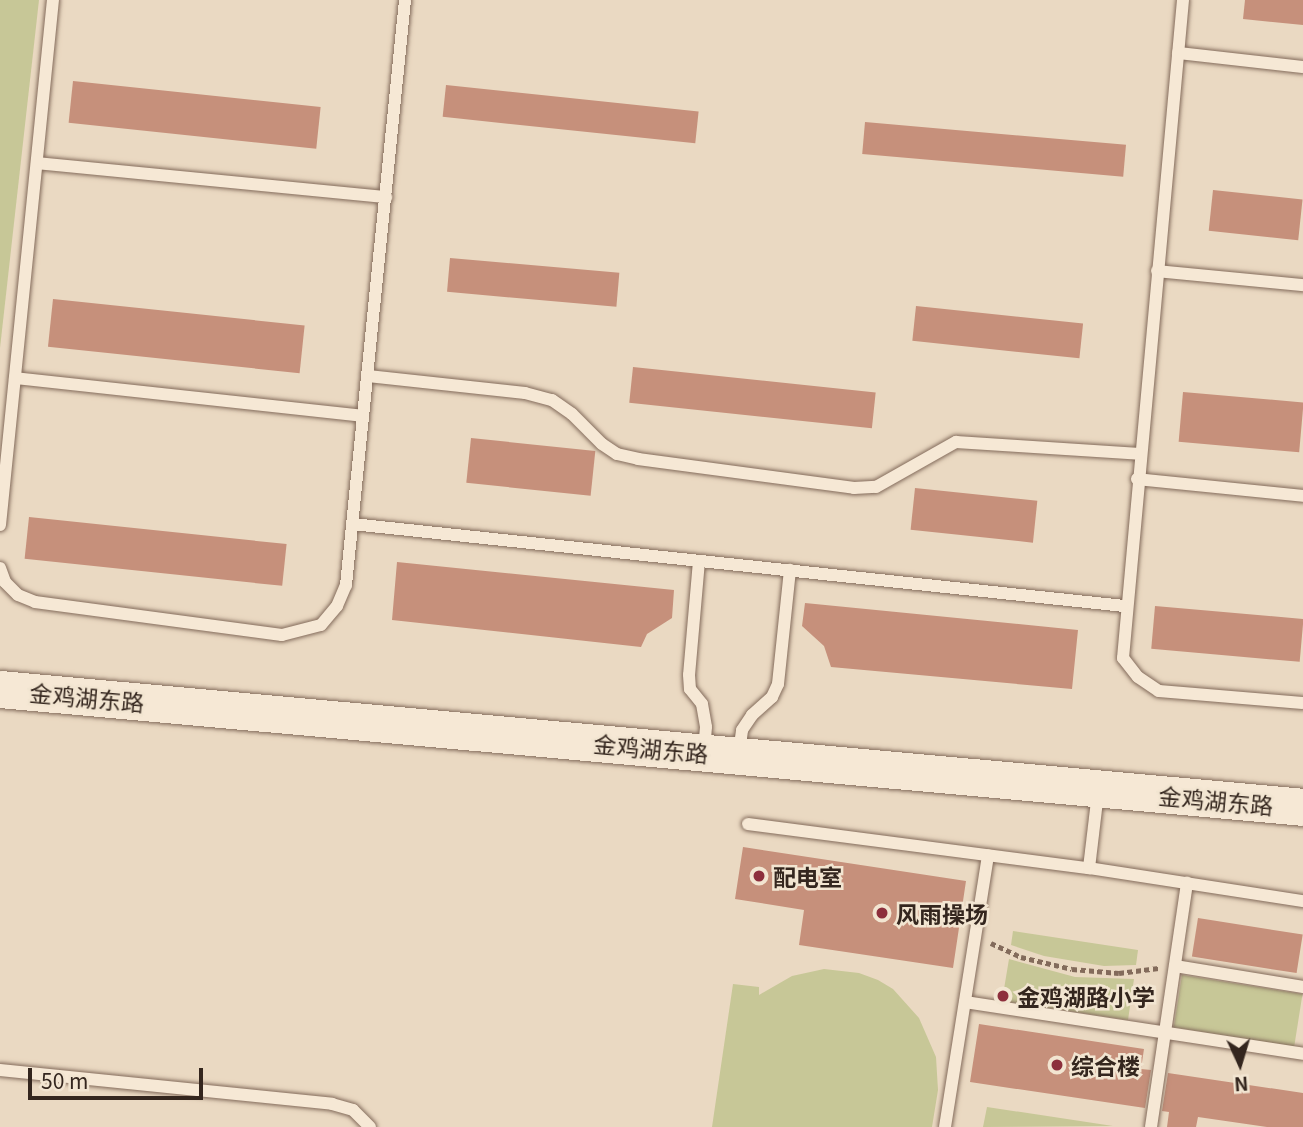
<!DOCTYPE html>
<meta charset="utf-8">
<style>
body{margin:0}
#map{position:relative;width:1303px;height:1127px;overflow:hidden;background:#ead9c2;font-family:Georgia,"Noto Sans SC",serif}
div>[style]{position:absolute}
.green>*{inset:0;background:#c7c797;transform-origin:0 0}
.building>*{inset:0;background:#c6907b;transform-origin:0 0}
.path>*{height:4.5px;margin-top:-2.25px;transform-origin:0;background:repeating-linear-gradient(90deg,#836b5b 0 5px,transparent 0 8.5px)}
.roads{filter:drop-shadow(0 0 2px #836b5b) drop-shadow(0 0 2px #836b5b)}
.lane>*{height:12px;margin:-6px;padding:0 6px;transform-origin:6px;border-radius:6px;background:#f6e8d5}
.secondary>*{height:37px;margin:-18.5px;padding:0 18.5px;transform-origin:18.5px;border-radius:18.5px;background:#f6e8d5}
.dots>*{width:19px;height:19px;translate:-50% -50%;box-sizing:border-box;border:4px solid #f2e5d1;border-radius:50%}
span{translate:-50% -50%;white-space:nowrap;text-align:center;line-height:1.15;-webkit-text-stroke:5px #f2e5d1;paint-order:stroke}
.street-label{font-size:23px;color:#34261e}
.poi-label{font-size:23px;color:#34261e;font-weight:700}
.left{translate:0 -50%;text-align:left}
.north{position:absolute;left:1205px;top:1029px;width:70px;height:70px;-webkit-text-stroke:5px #f2e5d1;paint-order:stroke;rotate:176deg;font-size:19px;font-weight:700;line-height:28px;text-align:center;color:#34261e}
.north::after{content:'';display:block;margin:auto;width:24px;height:32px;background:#34261e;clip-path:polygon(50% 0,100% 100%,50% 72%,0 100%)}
.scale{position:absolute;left:28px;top:1068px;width:175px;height:32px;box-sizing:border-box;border:4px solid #34261e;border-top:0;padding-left:9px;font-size:21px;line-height:24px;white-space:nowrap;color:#34261e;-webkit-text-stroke:5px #f2e5d1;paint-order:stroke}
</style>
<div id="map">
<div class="green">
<i style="clip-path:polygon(0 0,39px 0,0 348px)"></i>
<i style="clip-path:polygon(1013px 931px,1138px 950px,1136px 965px,1104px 966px,1044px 956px,1011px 945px)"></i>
<i style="clip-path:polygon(1009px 959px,1075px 977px,1134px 979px,1128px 1020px,1002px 1001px)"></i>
<i style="clip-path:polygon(824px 969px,859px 973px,878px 980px,893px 989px,919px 1018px,936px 1057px,938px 1090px,932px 1127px,712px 1127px,733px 984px,759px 987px,759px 995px,792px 976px)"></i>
<i style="left:1182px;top:975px;width:122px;height:53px;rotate:9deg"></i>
<i style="clip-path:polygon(987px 1107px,1113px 1126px,983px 1127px)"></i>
</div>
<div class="building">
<i style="clip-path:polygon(1245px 0,1303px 0,1303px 25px,1243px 19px)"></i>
<i style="left:73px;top:81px;width:249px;height:42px;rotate:6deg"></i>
<i style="left:446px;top:85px;width:254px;height:32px;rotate:6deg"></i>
<i style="left:865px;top:122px;width:262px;height:32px;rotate:5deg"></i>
<i style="left:1213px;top:190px;width:90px;height:41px;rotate:6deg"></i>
<i style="left:450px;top:258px;width:170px;height:34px;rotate:5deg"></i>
<i style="left:53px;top:299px;width:253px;height:48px;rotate:6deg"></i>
<i style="left:916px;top:306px;width:168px;height:35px;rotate:6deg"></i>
<i style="left:633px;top:367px;width:244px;height:36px;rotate:6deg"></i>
<i style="left:1183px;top:392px;width:121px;height:50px;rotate:5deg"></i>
<i style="left:471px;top:438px;width:125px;height:45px;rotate:6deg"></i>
<i style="left:915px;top:488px;width:123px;height:42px;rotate:6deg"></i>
<i style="left:29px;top:517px;width:259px;height:42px;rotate:6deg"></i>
<i style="clip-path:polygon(397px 562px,674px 590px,672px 618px,647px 634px,641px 647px,392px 620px)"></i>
<i style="clip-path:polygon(805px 603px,1078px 630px,1072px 689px,831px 667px,824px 646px,802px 626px)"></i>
<i style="left:1155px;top:606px;width:149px;height:43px;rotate:5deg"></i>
<i style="clip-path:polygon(743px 847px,966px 881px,953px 968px,799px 945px,804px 910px,735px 899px)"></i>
<i style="left:1198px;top:918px;width:106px;height:39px;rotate:9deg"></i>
<i style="clip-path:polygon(979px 1024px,1144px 1049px,1141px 1069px,1151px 1070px,1145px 1108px,970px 1082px)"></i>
<i style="clip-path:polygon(1168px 1073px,1303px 1093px,1303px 1127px,1267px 1127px,1198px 1117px,1196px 1127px,1167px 1127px,1169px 1112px,1162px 1111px)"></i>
</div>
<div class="path">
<i style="left:991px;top:943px;width:33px;rotate:25deg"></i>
<i style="left:1021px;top:957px;width:52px;rotate:13.2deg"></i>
<i style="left:1072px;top:969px;width:47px;rotate:4.9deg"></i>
<i style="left:1119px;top:973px;width:40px;rotate:-7.1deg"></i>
</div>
<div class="roads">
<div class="lane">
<i style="left:1183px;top:0;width:661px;rotate:95.21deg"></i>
<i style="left:1123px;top:658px;width:24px;rotate:52deg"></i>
<i style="left:1138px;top:677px;width:25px;rotate:34deg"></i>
<i style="left:1159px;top:691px;width:144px;rotate:4.8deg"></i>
<i style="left:1178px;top:53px;width:126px;rotate:6.4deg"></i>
<i style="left:37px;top:163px;width:351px;rotate:5.6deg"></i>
<i style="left:1157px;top:271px;width:147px;rotate:5.5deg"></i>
<i style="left:368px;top:376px;width:158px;rotate:6.2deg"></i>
<i style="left:525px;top:393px;width:28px;rotate:15deg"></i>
<i style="left:552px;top:400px;width:24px;rotate:35deg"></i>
<i style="left:572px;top:414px;width:42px;rotate:45deg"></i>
<i style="left:602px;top:444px;width:18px;rotate:34deg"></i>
<i style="left:617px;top:454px;width:22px;rotate:13deg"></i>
<i style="left:638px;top:459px;width:218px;rotate:7.6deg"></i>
<i style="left:854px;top:488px;width:22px;rotate:-3deg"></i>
<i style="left:876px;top:487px;width:92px;rotate:-29.4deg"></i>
<i style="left:956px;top:442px;width:184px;rotate:3.7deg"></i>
<i style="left:15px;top:378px;width:350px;rotate:6.2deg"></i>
<i style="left:1137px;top:479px;width:167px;rotate:5.8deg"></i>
<i style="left:352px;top:524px;width:777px;rotate:6.06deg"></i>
<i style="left:0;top:525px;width:528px;rotate:-84.24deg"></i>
<i style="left:699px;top:561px;width:114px;rotate:95deg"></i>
<i style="left:689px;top:675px;width:14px;rotate:86deg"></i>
<i style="left:690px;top:689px;width:19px;rotate:51deg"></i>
<i style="left:702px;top:704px;width:23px;rotate:80deg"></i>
<i style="left:706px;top:727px;width:24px;rotate:95deg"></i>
<i style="left:0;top:568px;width:15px;rotate:70deg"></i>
<i style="left:5px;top:582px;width:18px;rotate:45deg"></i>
<i style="left:18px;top:595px;width:18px;rotate:22deg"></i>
<i style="left:35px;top:602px;width:249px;rotate:7.6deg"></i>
<i style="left:282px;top:635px;width:40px;rotate:-14.4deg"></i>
<i style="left:321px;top:625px;width:25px;rotate:-50deg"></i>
<i style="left:337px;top:606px;width:23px;rotate:-67deg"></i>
<i style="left:346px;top:585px;width:588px;rotate:-84.24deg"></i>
<i style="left:739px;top:752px;width:22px;rotate:-82deg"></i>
<i style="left:742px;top:730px;width:18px;rotate:-56deg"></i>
<i style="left:752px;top:715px;width:27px;rotate:-42deg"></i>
<i style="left:772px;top:697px;width:14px;rotate:-65deg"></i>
<i style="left:778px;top:684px;width:115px;rotate:-84deg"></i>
<i style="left:748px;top:824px;width:344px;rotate:7.4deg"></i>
<i style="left:1089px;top:868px;width:217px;rotate:8.8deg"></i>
<i style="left:1089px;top:868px;width:77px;rotate:-83.2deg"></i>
<i style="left:1175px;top:966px;width:130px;rotate:9.3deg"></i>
<i style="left:965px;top:1002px;width:342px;rotate:8.7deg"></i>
<i style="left:0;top:1070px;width:334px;rotate:5.8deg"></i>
<i style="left:332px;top:1104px;width:22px;rotate:16deg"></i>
<i style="left:353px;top:1110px;width:24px;rotate:45deg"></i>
<i style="left:945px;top:1127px;width:275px;rotate:-81deg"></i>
<i style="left:1151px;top:1127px;width:247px;rotate:-81.6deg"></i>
</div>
<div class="secondary">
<i style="left:0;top:689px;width:1308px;rotate:5.17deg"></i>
</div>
</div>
<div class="dots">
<i style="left:759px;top:876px;background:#8d2f3c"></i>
<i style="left:882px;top:913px;background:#8d2f3c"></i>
<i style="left:1003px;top:996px;background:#8d2f3c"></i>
<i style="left:1057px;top:1065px;background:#8d2f3c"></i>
</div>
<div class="street-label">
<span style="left:87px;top:697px;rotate:5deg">金鸡湖东路</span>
<span style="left:651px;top:748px;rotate:5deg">金鸡湖东路</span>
<span style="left:1216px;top:800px;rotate:5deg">金鸡湖东路</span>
</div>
<div class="poi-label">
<span class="left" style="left:773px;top:876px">配电室</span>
<span class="left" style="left:896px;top:913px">风雨操场</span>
<span class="left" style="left:1017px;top:996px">金鸡湖路小学</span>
<span class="left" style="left:1071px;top:1065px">综合楼</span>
</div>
<div class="north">N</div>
<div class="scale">50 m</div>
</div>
